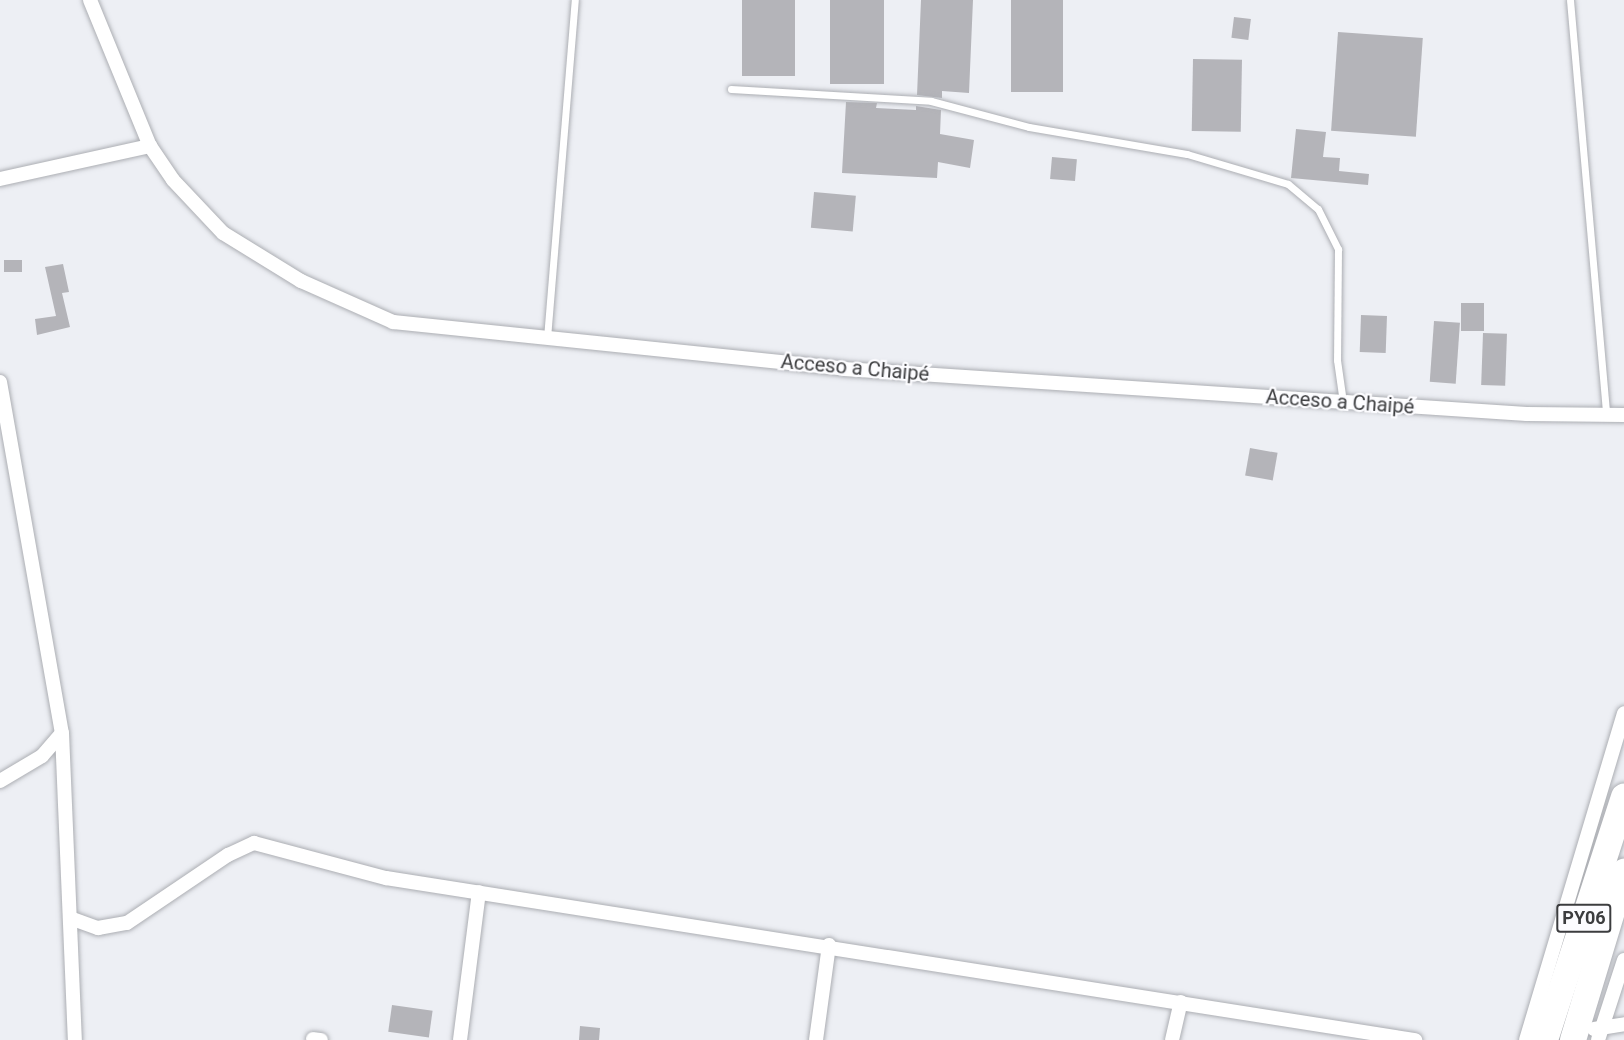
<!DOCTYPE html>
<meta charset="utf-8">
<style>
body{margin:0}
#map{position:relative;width:1624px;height:1040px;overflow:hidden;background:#edeff4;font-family:Roboto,sans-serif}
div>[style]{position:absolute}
.building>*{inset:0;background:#b4b4b9;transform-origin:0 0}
.roads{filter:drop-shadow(0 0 2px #acaeb3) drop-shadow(0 0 2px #acaeb3)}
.lane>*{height:7px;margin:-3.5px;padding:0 3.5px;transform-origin:3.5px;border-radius:3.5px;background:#fff}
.street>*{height:14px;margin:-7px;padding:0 7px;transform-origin:7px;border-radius:7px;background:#fff}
.highway>*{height:26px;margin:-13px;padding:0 13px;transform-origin:13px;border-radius:13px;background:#fff}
span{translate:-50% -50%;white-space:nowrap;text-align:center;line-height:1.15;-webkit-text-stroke:4.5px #fcfcff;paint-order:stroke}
.shield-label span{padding:2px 4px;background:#fcfcff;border:2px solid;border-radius:4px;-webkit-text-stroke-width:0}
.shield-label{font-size:18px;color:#3c3d3f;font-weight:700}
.street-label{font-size:20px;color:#3c3d3f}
</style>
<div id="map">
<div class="building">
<i style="left:742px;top:0;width:53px;height:76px"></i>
<i style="left:830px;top:0;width:54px;height:84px"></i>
<i style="clip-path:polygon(921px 0,973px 0,969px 93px,942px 91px,942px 98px,917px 95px)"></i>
<i style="left:1011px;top:0;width:52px;height:92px"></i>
<i style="left:1234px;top:17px;width:17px;height:21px;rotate:7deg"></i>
<i style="left:1338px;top:32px;width:85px;height:99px;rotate:4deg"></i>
<i style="left:1193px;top:59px;width:49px;height:72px;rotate:1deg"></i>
<i style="clip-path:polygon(846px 102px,877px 103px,876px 108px,916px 110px,916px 106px,941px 110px,940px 134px,974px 140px,970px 168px,938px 162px,937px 178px,842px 173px)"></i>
<i style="clip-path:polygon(1296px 129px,1326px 132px,1323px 157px,1340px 158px,1339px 171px,1369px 174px,1368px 185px,1291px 178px)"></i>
<i style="left:1052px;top:157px;width:25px;height:22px;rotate:5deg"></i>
<i style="left:814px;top:192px;width:42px;height:36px;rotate:5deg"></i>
<i style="left:4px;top:260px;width:18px;height:12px"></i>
<i style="clip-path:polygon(63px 264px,69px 292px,62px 293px,70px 327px,37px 335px,35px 319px,56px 316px,45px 267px)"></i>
<i style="left:1461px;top:303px;width:23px;height:28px"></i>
<i style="left:1361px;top:315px;width:26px;height:37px;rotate:2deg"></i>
<i style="left:1434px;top:321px;width:26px;height:61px;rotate:4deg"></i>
<i style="left:1483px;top:333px;width:24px;height:52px;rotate:2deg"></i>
<i style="left:1250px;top:448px;width:28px;height:28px;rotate:10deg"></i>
<i style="left:392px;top:1005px;width:41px;height:27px;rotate:8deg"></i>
<i style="clip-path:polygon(580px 1026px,600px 1028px,599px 1040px,579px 1040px)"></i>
</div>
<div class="roads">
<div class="lane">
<i style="left:1570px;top:0;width:417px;rotate:85deg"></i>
<i style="left:731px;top:89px;width:200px;rotate:3.4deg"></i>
<i style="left:931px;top:101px;width:101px;rotate:14.9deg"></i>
<i style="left:1029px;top:127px;width:160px;rotate:9.7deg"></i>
<i style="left:1187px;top:154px;width:105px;rotate:16.5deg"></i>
<i style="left:1288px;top:184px;width:39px;rotate:40deg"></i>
<i style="left:1318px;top:209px;width:45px;rotate:63.4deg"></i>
<i style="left:1338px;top:249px;width:111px;rotate:90.5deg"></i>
<i style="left:1337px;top:360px;width:42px;rotate:81.9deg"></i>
<i style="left:547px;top:338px;width:339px;rotate:-85.3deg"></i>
</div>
<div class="street">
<i style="left:90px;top:0;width:158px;rotate:67.7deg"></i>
<i style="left:150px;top:146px;width:41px;rotate:55.9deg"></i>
<i style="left:173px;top:180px;width:73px;rotate:46.7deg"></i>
<i style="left:223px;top:233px;width:92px;rotate:31.6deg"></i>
<i style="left:301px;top:281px;width:101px;rotate:24deg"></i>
<i style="left:393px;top:322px;width:453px;rotate:5.9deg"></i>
<i style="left:844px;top:369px;width:684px;rotate:3.77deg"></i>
<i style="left:1527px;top:414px;width:97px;rotate:0.6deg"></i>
<i style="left:0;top:179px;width:154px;rotate:-12.4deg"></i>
<i style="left:0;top:382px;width:356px;rotate:80deg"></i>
<i style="left:62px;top:733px;width:307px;rotate:87.6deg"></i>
<i style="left:0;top:781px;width:49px;rotate:-30.8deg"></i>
<i style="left:42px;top:756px;width:30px;rotate:-49deg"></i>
<i style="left:70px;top:918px;width:30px;rotate:20deg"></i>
<i style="left:98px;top:928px;width:29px;rotate:-10deg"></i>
<i style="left:127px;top:923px;width:122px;rotate:-34deg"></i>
<i style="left:228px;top:855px;width:29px;rotate:-25deg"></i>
<i style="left:254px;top:843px;width:137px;rotate:14.9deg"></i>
<i style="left:386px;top:878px;width:1042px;rotate:8.95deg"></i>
<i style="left:1594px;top:1029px;width:30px;rotate:-9deg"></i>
<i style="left:313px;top:1039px;width:8px;rotate:7deg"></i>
<i style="left:460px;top:1040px;width:149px;rotate:-82.7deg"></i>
<i style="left:816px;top:1040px;width:96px;rotate:-82.2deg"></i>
<i style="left:1172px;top:1040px;width:39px;rotate:-77deg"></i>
<i style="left:1526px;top:1040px;width:341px;rotate:-73.3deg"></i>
<i style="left:1598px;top:1040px;width:84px;rotate:-72deg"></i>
</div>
<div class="highway">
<i style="left:1545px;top:1040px;width:256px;rotate:-72deg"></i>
<i style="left:1573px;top:1040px;width:176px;rotate:-73.1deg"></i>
</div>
</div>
<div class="shield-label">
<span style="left:1584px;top:918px">PY06</span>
</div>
<div class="street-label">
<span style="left:855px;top:368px;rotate:5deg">Acceso a Chaipé</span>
<span style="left:1340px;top:402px;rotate:4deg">Acceso a Chaipé</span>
</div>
</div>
